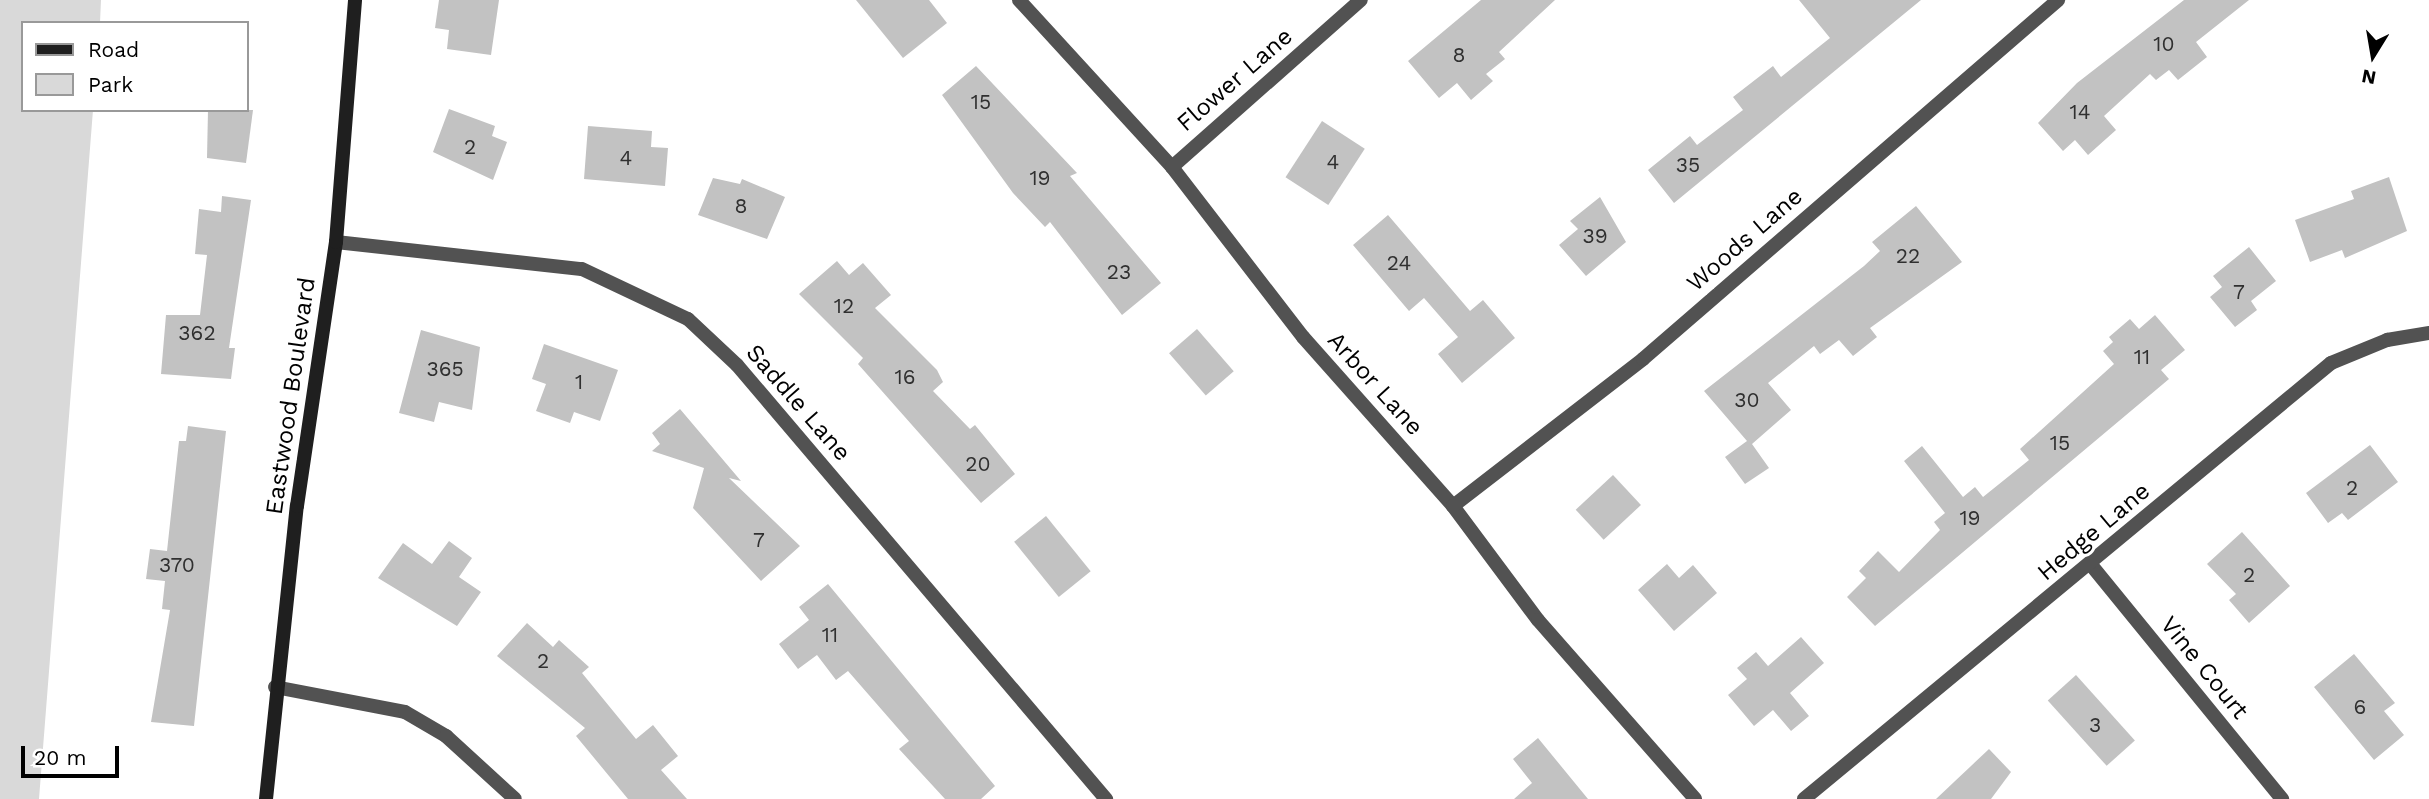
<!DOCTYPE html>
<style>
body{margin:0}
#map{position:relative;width:2429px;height:799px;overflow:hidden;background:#fff;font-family:"Work Sans",sans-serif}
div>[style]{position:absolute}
.green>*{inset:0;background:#d9d9d9}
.building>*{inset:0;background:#c2c2c2;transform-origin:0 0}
.street>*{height:14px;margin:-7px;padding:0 7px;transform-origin:7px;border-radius:7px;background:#525252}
.secondary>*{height:14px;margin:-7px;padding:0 7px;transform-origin:7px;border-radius:7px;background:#1f1f1f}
span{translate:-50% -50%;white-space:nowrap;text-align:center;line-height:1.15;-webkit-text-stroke:6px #fff;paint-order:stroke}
.number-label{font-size:21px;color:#303030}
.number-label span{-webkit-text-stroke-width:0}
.street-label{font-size:24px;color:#000}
.legend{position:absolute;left:21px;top:21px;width:228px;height:91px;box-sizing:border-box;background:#fff;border:2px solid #999;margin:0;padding:9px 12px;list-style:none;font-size:21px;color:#000}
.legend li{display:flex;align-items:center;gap:14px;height:35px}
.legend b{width:35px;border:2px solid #999}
.north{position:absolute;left:2338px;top:21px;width:70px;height:70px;-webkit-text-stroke:5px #fff;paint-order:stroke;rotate:191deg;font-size:19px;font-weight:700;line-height:28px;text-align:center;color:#000}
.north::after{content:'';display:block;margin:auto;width:24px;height:32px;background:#000;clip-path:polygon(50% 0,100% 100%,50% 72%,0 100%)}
.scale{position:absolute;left:21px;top:746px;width:98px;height:32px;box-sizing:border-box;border:4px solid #000;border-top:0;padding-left:9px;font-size:21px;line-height:24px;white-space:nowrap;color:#000;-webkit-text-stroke:5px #fff;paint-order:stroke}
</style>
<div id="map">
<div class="green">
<i style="clip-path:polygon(0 0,101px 0,100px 23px,23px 23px,23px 110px,93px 110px,39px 799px,0 799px)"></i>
</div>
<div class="building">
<i style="clip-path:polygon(439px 0,499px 0,491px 55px,447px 49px,449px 30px,435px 28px)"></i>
<i style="clip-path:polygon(856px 0,929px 0,947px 23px,903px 58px)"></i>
<i style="clip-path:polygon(1481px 0,1555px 0,1499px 52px,1505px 59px,1486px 74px,1493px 81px,1471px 100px,1457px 83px,1439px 98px,1408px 61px)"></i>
<i style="clip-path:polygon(1799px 0,1921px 0,1674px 203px,1648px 170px,1690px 136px,1697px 145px,1743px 110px,1733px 97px,1773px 66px,1781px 77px,1830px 38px)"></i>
<i style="clip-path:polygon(2184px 0,2249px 0,2196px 42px,2207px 57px,2178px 80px,2169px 70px,2156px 80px,2150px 74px,2104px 116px,2116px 130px,2088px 155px,2075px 140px,2063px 151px,2038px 123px,2077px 83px)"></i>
<i style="clip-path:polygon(976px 66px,1077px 173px,1070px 176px,1161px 283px,1122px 315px,1050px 222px,1045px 227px,1013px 193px,942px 95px)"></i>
<i style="clip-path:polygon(449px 109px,495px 126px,492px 136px,507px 142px,493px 180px,433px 152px)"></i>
<i style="clip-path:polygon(208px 110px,253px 110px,246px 163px,207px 158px)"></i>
<i style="left:1322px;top:121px;width:51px;height:67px;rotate:33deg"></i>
<i style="clip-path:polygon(588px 126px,652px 131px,651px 147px,668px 148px,665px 186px,584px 179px)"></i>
<i style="clip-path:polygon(2389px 177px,2407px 231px,2345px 258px,2342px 250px,2310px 262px,2295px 220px,2354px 199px,2351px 191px)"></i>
<i style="clip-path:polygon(713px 178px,740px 184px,742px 179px,785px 197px,767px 239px,698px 215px)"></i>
<i style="clip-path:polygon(222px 196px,251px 200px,229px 348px,235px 348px,231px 379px,161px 374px,166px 315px,200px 315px,207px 255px,195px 254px,199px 209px,221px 212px)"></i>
<i style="clip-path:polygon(1600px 197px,1626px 242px,1586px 276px,1559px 245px,1578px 229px,1570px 221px)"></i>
<i style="clip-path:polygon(1916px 206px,1962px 262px,1870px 328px,1877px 337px,1853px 356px,1839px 340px,1820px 354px,1814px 346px,1768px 383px,1791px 410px,1752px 444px,1769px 468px,1745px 484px,1725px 457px,1747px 441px,1704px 391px,1864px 266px,1880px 251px,1872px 242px)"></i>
<i style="clip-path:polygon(1388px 215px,1470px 311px,1483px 300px,1515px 338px,1462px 383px,1438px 354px,1458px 337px,1424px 298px,1409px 311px,1353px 245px)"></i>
<i style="clip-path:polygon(2249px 247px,2276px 281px,2251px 301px,2257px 310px,2235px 327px,2210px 297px,2222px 287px,2213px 276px)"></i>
<i style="clip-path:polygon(837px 261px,849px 275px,863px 263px,891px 295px,875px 308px,937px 370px,943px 382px,933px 391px,970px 429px,975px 425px,1015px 474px,981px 503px,858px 364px,863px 358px,799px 294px)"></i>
<i style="clip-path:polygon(2155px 315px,2185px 350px,2161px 370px,2169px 379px,1875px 626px,1847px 597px,1866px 578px,1859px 571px,1878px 551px,1899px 572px,1940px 530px,1934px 522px,1945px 513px,1904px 461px,1922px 446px,1963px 497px,1975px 487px,1983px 497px,2029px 460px,2020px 449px,2114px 364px,2103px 351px,2113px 342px,2109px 337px,2130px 319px,2139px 329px)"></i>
<i style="left:1197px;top:329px;width:56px;height:37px;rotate:49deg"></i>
<i style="clip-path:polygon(421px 330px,480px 347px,472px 410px,439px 402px,434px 422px,399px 413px)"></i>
<i style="clip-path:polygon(544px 344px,618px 370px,600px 421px,574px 412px,570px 423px,536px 411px,546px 384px,532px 379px)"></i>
<i style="clip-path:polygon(680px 409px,741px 481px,729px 478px,800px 546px,761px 581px,693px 508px,704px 468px,652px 451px,660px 444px,652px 433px)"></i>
<i style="clip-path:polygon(188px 426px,226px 431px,194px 726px,151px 722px,170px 610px,162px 609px,165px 581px,146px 579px,150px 549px,167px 551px,179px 441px,186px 441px)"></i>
<i style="clip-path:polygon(2370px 445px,2398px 482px,2348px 520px,2342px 513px,2328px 523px,2306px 493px)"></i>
<i style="left:1613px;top:475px;width:41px;height:51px;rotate:47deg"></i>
<i style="left:1046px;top:516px;width:71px;height:41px;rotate:51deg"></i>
<i style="clip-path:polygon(2242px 532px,2290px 586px,2249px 623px,2229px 600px,2236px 594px,2207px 564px)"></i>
<i style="clip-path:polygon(449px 541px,472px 558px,459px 577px,481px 592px,457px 626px,378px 578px,403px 543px,432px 564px)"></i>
<i style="clip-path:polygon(1667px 564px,1679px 578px,1693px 565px,1717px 593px,1674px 631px,1638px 590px)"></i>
<i style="clip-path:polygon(828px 584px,995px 786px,981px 799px,945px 799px,899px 749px,909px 741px,848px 671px,836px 680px,817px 655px,798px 669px,779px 644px,809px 620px,799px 607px)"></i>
<i style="clip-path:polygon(527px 623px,553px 647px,559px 640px,589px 667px,582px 673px,636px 739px,653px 725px,678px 756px,661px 770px,687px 799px,628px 799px,576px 736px,585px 728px,497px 656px)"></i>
<i style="clip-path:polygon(1801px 637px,1824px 663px,1790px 693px,1809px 716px,1791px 731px,1773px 710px,1754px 726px,1728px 695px,1747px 679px,1737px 668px,1756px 652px,1768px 666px)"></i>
<i style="clip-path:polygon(2354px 654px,2395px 703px,2384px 711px,2404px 735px,2374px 760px,2314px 687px)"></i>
<i style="left:2076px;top:675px;width:88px;height:38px;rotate:48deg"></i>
<i style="clip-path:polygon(1538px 738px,1588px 799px,1514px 799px,1532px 783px,1513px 759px)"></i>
<i style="clip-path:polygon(1989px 749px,2011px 772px,1991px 799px,1936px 799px)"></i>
</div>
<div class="street">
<i style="left:1019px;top:0;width:226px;rotate:47.5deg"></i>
<i style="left:1172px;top:167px;width:215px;rotate:52.4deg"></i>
<i style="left:1303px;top:337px;width:226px;rotate:48.4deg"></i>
<i style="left:1453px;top:506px;width:142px;rotate:53.3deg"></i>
<i style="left:1538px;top:620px;width:238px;rotate:48.7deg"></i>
<i style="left:1172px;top:167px;width:252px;rotate:-41.5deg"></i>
<i style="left:336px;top:242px;width:247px;rotate:6.3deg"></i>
<i style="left:582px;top:269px;width:117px;rotate:25.3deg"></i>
<i style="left:688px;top:319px;width:67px;rotate:43.2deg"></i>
<i style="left:737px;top:365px;width:570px;rotate:49.63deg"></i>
<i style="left:1453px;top:506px;width:240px;rotate:-37.7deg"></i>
<i style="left:1643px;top:359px;width:549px;rotate:-40.86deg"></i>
<i style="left:2092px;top:566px;width:301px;rotate:50.8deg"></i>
<i style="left:275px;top:687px;width:132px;rotate:10.9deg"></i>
<i style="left:405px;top:712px;width:48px;rotate:30.3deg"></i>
<i style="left:446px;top:736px;width:93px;rotate:42.4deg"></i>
<i style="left:1804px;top:799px;width:684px;rotate:-39.6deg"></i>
<i style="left:2331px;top:363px;width:61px;rotate:-22.3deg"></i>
<i style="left:2387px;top:340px;width:43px;rotate:-9.5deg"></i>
</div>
<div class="secondary">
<i style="left:266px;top:799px;width:295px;rotate:-84deg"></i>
<i style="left:297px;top:506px;width:267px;rotate:-81.6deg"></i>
<i style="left:336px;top:242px;width:243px;rotate:-85.5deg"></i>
</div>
<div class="number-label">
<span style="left:2164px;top:44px">10</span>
<span style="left:1459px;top:55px">8</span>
<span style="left:981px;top:102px">15</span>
<span style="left:2080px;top:112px">14</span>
<span style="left:470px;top:147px">2</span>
<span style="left:626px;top:158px">4</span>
<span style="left:1333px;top:162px">4</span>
<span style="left:1688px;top:165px">35</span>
<span style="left:1040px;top:178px">19</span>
<span style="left:741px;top:206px">8</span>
<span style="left:1595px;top:236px">39</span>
<span style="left:1908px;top:256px">22</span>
<span style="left:1399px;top:263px">24</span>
<span style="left:1119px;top:272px">23</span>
<span style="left:2239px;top:292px">7</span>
<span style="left:844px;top:306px">12</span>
<span style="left:197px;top:333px">362</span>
<span style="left:2142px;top:357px">11</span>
<span style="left:445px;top:369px">365</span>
<span style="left:905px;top:377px">16</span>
<span style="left:579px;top:382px">1</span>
<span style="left:1747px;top:400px">30</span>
<span style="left:2060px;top:443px">15</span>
<span style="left:978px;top:464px">20</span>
<span style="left:2352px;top:488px">2</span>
<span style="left:1970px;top:518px">19</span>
<span style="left:759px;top:540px">7</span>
<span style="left:177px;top:565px">370</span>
<span style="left:2249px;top:575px">2</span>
<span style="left:830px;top:635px">11</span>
<span style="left:543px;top:661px">2</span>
<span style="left:2360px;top:707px">6</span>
<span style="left:2095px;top:725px">3</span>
</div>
<div class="street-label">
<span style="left:1235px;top:80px;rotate:-41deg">Flower Lane</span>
<span style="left:1745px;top:240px;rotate:-41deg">Woods Lane</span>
<span style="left:1375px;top:384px;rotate:48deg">Arbor Lane</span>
<span style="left:291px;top:396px;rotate:-82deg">Eastwood Boulevard</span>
<span style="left:798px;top:403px;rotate:49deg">Saddle Lane</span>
<span style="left:2094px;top:532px;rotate:-40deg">Hedge Lane</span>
<span style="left:2204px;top:668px;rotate:51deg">Vine Court</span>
</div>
<ul class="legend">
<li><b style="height:9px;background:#1f1f1f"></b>Road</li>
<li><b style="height:19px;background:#d9d9d9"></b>Park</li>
</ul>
<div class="north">N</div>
<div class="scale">20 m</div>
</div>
